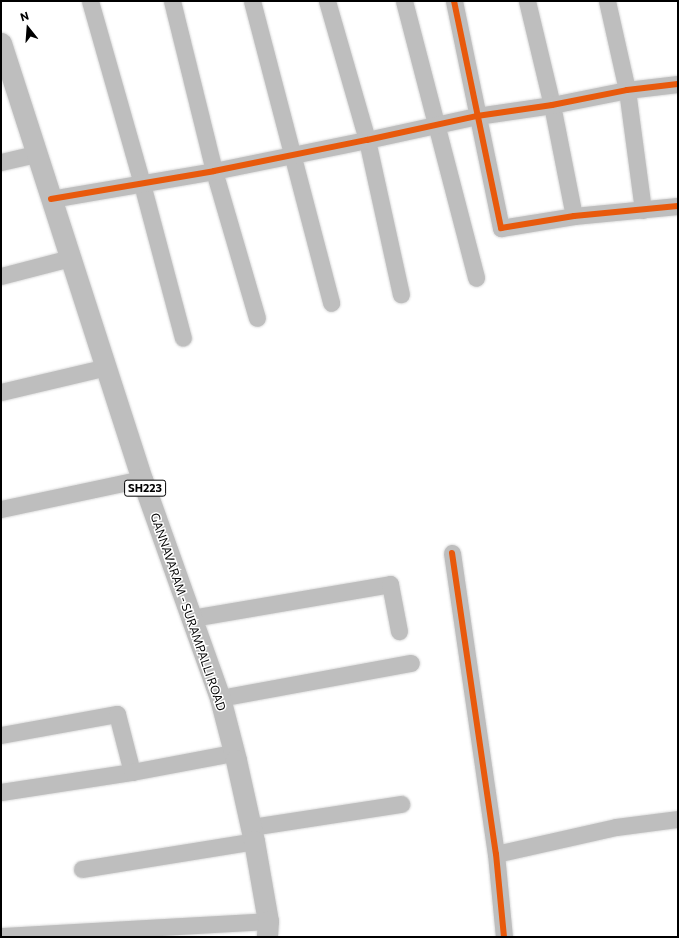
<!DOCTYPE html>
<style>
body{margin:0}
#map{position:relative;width:679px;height:938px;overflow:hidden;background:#fff;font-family:Commissioner,sans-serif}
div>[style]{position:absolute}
.roads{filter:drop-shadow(0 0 1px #dbdbdb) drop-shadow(0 0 1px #dbdbdb)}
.minor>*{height:17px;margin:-8.5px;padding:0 8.5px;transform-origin:8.5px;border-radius:8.5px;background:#bebebe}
.major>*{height:21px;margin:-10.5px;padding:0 10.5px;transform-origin:10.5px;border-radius:10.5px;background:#bebebe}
.cycleway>*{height:6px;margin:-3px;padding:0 3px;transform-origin:3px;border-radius:3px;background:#e8590c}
span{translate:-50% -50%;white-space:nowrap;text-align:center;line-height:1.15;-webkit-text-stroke:3px #fff;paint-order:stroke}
.shield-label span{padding:1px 3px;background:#fff;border:1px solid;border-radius:3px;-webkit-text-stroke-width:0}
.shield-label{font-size:11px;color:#000;font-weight:700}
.street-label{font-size:12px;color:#000}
.frame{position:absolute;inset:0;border:2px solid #000;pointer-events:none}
.north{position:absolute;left:8px;top:8px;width:40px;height:40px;-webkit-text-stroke:3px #fff;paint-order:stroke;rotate:343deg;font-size:11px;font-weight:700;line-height:16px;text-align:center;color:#000}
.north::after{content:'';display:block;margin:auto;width:14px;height:18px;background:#000;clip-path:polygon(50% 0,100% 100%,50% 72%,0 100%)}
</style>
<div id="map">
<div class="roads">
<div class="minor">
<i style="left:90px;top:1px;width:190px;rotate:74.1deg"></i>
<i style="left:142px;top:184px;width:159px;rotate:75.1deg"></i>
<i style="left:172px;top:1px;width:175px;rotate:76.1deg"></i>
<i style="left:214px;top:171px;width:153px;rotate:73.7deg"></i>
<i style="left:252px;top:1px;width:312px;rotate:75.3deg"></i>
<i style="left:327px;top:1px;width:145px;rotate:73.9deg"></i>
<i style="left:367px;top:140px;width:158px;rotate:77.6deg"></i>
<i style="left:404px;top:1px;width:286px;rotate:75.4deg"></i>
<i style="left:454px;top:1px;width:232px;rotate:78.3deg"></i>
<i style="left:501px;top:228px;width:74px;rotate:-9.3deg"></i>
<i style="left:574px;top:216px;width:104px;rotate:-5.5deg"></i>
<i style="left:527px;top:1px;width:107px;rotate:76.5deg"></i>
<i style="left:552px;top:105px;width:113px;rotate:78.8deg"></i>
<i style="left:607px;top:1px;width:91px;rotate:77.3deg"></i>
<i style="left:627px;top:90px;width:121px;rotate:82.4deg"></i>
<i style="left:1px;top:162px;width:36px;rotate:-13deg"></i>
<i style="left:51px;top:199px;width:165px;rotate:-9.7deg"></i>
<i style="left:214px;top:171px;width:156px;rotate:-11.5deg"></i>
<i style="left:367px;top:140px;width:113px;rotate:-12.3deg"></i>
<i style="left:477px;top:116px;width:76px;rotate:-8.3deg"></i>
<i style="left:552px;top:105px;width:76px;rotate:-11.3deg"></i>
<i style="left:627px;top:90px;width:51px;rotate:-6.7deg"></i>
<i style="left:1px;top:276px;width:71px;rotate:-14.6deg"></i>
<i style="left:1px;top:392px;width:109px;rotate:-13.3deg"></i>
<i style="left:1px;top:509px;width:144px;rotate:-12deg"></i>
<i style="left:452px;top:553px;width:304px;rotate:81.7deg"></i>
<i style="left:496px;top:854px;width:83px;rotate:84.5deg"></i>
<i style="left:192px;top:618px;width:201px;rotate:-9.7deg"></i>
<i style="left:390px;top:584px;width:48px;rotate:79.2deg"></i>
<i style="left:220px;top:698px;width:194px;rotate:-10.4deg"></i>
<i style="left:1px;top:735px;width:118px;rotate:-10.3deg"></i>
<i style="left:117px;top:714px;width:60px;rotate:75.5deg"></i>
<i style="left:1px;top:792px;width:133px;rotate:-8.7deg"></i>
<i style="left:132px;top:772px;width:103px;rotate:-10.7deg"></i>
<i style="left:251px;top:827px;width:152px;rotate:-8.7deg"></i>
<i style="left:496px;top:854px;width:123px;rotate:-12.7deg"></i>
<i style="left:616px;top:827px;width:63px;rotate:-7.4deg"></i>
<i style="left:82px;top:869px;width:174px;rotate:-9.2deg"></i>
<i style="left:1px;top:936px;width:267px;rotate:-3.2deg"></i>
</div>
<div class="major">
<i style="left:1px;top:43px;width:458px;rotate:72.1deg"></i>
<i style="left:142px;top:479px;width:232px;rotate:70.4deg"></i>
<i style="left:220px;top:698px;width:64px;rotate:75.5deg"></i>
<i style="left:236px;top:760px;width:83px;rotate:77.5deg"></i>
<i style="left:254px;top:841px;width:81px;rotate:80.1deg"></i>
<i style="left:268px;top:921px;width:16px;rotate:94deg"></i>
</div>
</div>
<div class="cycleway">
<i style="left:454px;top:1px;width:232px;rotate:78.3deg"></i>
<i style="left:501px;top:228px;width:74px;rotate:-9.3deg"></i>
<i style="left:574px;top:216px;width:104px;rotate:-5.5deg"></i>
<i style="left:51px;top:199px;width:165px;rotate:-9.7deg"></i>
<i style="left:214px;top:171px;width:156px;rotate:-11.5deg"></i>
<i style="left:367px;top:140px;width:113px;rotate:-12.3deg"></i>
<i style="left:477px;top:116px;width:76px;rotate:-8.3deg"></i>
<i style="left:552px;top:105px;width:76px;rotate:-11.3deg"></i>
<i style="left:627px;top:90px;width:51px;rotate:-6.7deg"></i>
<i style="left:452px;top:553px;width:304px;rotate:81.7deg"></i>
<i style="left:496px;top:854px;width:83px;rotate:84.5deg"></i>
</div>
<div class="shield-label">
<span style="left:145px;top:488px">SH223</span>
</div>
<div class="street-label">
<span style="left:188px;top:612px;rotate:71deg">GANNAVARAM - SURAMPALLI ROAD</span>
</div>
<div class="frame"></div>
<div class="north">N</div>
</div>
